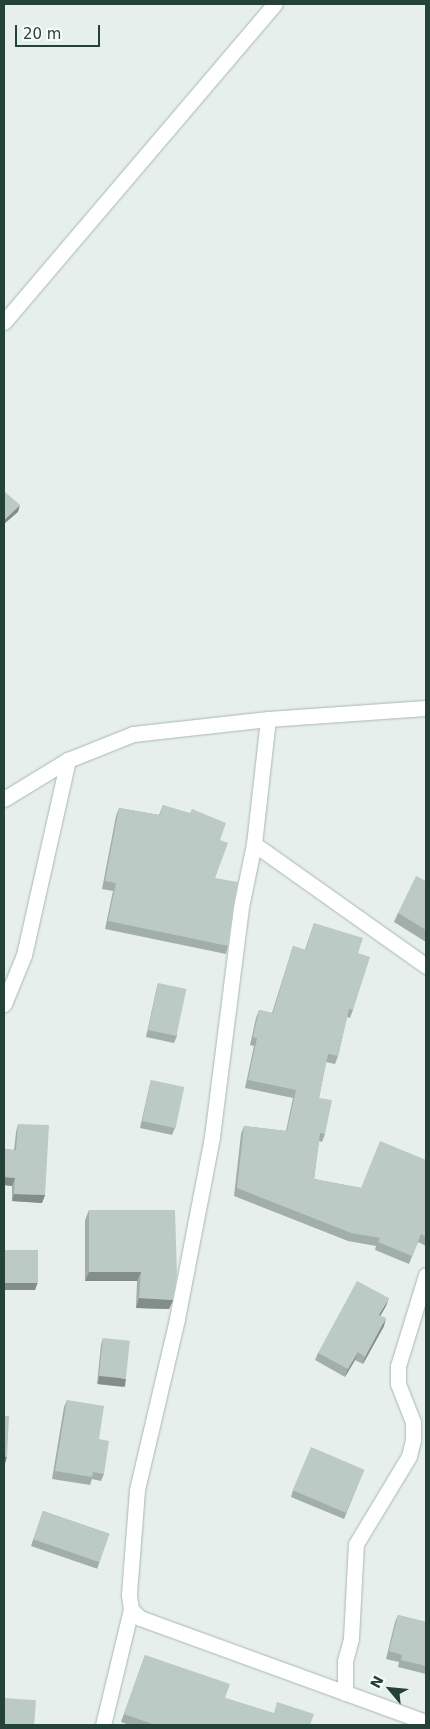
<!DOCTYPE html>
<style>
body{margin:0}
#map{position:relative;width:430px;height:1729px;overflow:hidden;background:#e6efeb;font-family:"DejaVu Sans",sans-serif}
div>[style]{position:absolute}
.roads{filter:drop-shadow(0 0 1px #a8b8b2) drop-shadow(0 0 1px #a8b8b2)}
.street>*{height:15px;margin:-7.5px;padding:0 7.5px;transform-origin:7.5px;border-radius:7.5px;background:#fff}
.wall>*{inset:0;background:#a1aea9;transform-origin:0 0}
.shaded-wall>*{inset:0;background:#838d89;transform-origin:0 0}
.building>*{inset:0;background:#bbcac4;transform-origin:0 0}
span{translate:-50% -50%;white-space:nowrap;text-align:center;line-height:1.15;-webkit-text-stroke:5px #f7fbf9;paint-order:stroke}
.frame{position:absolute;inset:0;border:5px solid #24423a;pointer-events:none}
.north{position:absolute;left:365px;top:1664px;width:50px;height:50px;-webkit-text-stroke:4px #f7fbf9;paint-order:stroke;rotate:298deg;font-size:14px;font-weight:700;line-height:20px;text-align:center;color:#24423a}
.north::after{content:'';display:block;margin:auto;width:18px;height:22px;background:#24423a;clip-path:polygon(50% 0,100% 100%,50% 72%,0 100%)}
.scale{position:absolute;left:15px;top:25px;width:85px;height:22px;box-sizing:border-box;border:2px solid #24423a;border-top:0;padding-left:6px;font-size:15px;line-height:18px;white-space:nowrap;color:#24423a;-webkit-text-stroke:4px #f7fbf9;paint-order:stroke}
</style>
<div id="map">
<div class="roads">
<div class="street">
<i style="left:4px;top:322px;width:418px;rotate:-49.6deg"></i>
<i style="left:268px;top:719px;width:126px;rotate:96.4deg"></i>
<i style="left:254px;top:844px;width:64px;rotate:101.7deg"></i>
<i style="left:241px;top:907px;width:232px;rotate:97.2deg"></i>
<i style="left:212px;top:1137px;width:185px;rotate:100.9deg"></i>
<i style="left:177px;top:1319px;width:176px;rotate:103.2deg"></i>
<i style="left:137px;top:1490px;width:105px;rotate:94.4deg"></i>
<i style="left:129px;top:1595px;width:14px;rotate:82deg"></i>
<i style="left:131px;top:1609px;width:13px;rotate:45deg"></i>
<i style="left:140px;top:1618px;width:304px;rotate:20deg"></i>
<i style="left:4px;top:799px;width:75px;rotate:-31.4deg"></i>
<i style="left:254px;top:844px;width:211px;rotate:35.3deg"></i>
<i style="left:4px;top:1004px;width:53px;rotate:-67.8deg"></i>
<i style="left:24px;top:955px;width:200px;rotate:-77.3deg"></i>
<i style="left:68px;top:760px;width:70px;rotate:-21.8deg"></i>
<i style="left:133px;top:734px;width:136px;rotate:-6.3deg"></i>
<i style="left:268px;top:719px;width:158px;rotate:-4deg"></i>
<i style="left:345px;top:1693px;width:32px;rotate:-90deg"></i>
<i style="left:345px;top:1661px;width:24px;rotate:-75deg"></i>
<i style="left:351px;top:1638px;width:94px;rotate:-87deg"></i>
<i style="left:356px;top:1544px;width:103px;rotate:-58.9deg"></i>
<i style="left:409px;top:1456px;width:16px;rotate:-76deg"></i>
<i style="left:413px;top:1440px;width:18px;rotate:-90deg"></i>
<i style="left:413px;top:1422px;width:41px;rotate:-111.5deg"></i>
<i style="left:398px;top:1384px;width:18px;rotate:-90deg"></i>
<i style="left:398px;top:1366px;width:95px;rotate:-72.9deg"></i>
<i style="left:103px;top:1725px;width:119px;rotate:-76.4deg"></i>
</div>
</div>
<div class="wall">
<i style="clip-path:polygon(163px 805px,220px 840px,215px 878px,228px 946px,226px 954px,105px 929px,113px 891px,102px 889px,116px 816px,119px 808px,159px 815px)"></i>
<i style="clip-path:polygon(426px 881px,426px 942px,394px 922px,398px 913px)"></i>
<i style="clip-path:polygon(314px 923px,358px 953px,353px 1010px,350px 1018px,347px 1017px,338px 1056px,335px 1064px,326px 1062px,319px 1098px,325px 1134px,322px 1142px,319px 1141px,314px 1179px,361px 1188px,426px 1160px,426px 1246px,418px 1242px,409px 1264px,375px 1250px,376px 1246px,348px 1241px,234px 1196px,241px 1134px,244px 1126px,286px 1131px,293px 1098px,245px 1088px,254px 1046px,250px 1045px,256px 1018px,259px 1010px,272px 1013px,293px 946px,305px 950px)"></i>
<i style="clip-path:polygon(158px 983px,177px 1036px,174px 1043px,146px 1037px,156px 991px)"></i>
<i style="clip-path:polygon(151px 1080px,175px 1128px,172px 1135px,140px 1128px,149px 1088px)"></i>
<i style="clip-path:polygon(18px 1124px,45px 1195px,42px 1203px,12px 1201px,12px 1186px,4px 1185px,4px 1149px,14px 1150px,16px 1132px)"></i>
<i style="clip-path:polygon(89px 1210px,173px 1300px,169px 1309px,136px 1308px,137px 1281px,85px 1281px,85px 1220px)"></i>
<i style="clip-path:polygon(386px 1306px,380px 1315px,384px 1326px,363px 1364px,355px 1360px,345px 1377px,315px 1360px,318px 1353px)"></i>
<i style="clip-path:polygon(103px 1338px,123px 1387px,97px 1384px,101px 1345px)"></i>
<i style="clip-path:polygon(67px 1400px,99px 1439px,104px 1474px,101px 1481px,92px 1479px,90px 1485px,52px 1479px,64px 1407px)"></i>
<i style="clip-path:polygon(364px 1470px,344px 1519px,291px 1497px,293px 1490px)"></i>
<i style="left:43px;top:1511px;width:70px;height:37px;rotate:19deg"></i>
<i style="clip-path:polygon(398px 1615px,426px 1622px,426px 1674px,398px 1667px,399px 1662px,386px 1659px,395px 1622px)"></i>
<i style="clip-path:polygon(145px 1655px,225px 1698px,310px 1725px,130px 1725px,121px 1722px)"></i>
</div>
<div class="shaded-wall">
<i style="clip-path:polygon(20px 505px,18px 512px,4px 524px,4px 520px)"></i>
<i style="clip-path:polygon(4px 1177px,15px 1178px,12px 1186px,4px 1185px)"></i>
<i style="clip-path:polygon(14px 1194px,45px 1195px,42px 1203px,12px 1201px)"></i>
<i style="clip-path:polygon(89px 1272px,141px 1272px,137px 1281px,85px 1281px)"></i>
<i style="clip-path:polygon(38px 1282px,35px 1290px,4px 1290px,4px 1283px)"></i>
<i style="clip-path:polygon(139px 1298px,173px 1300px,169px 1309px,136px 1308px)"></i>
<i style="clip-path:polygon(389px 1298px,386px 1306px,377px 1322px,379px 1315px)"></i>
<i style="clip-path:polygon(386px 1318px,384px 1326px,363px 1364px,365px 1357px)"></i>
<i style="clip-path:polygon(358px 1352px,355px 1360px,345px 1377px,348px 1369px)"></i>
<i style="left:99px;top:1376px;width:27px;height:8px;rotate:6deg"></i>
<i style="clip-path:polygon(4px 1457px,7px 1457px,4px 1467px)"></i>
</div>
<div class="building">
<i style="clip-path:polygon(4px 491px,20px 505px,4px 520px)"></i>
<i style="clip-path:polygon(163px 805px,190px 813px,192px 809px,226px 823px,220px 840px,228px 843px,215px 878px,238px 882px,228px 946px,108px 921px,116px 883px,105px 881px,119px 808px,160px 815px)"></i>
<i style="clip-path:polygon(416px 876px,426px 881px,426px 930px,398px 913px)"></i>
<i style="clip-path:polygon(314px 923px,363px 938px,358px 953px,370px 957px,353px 1010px,349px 1009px,338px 1056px,328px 1054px,319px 1098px,332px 1100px,325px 1134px,320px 1133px,314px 1179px,361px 1188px,380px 1141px,426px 1160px,426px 1237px,421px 1234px,412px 1256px,378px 1242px,380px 1238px,351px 1233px,237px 1188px,244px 1126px,287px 1131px,296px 1090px,248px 1080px,257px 1038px,253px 1037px,259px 1010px,273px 1013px,293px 946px,306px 950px)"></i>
<i style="left:158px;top:983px;width:29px;height:48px;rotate:12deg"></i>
<i style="left:151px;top:1080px;width:34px;height:42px;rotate:12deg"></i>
<i style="clip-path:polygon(18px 1124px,49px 1125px,45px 1195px,14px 1194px,15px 1178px,4px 1177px,4px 1149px,16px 1150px)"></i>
<i style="clip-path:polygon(89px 1210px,175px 1210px,177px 1276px,173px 1300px,139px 1298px,141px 1272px,89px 1272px)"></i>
<i style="left:4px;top:1250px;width:34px;height:33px"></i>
<i style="clip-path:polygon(357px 1281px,389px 1298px,379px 1315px,386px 1318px,365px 1357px,358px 1352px,348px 1369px,318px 1353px)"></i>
<i style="left:103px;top:1338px;width:27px;height:38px;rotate:6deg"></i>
<i style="clip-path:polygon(67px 1400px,104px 1406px,99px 1439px,109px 1441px,104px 1474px,93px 1472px,92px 1477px,55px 1471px)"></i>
<i style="clip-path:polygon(4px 1416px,9px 1416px,7px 1457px,4px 1457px)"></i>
<i style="left:311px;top:1447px;width:58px;height:47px;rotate:23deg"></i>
<i style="left:43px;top:1511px;width:70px;height:30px;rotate:19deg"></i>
<i style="clip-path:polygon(398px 1615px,426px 1622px,426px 1666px,401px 1660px,402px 1655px,389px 1651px)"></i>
<i style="clip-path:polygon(145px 1655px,230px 1684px,225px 1698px,274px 1713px,277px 1702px,314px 1714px,310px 1725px,155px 1725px,124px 1714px)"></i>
<i style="left:4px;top:1698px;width:32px;height:27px;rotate:4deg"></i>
</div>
<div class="frame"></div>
<div class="north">N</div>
<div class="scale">20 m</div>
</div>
